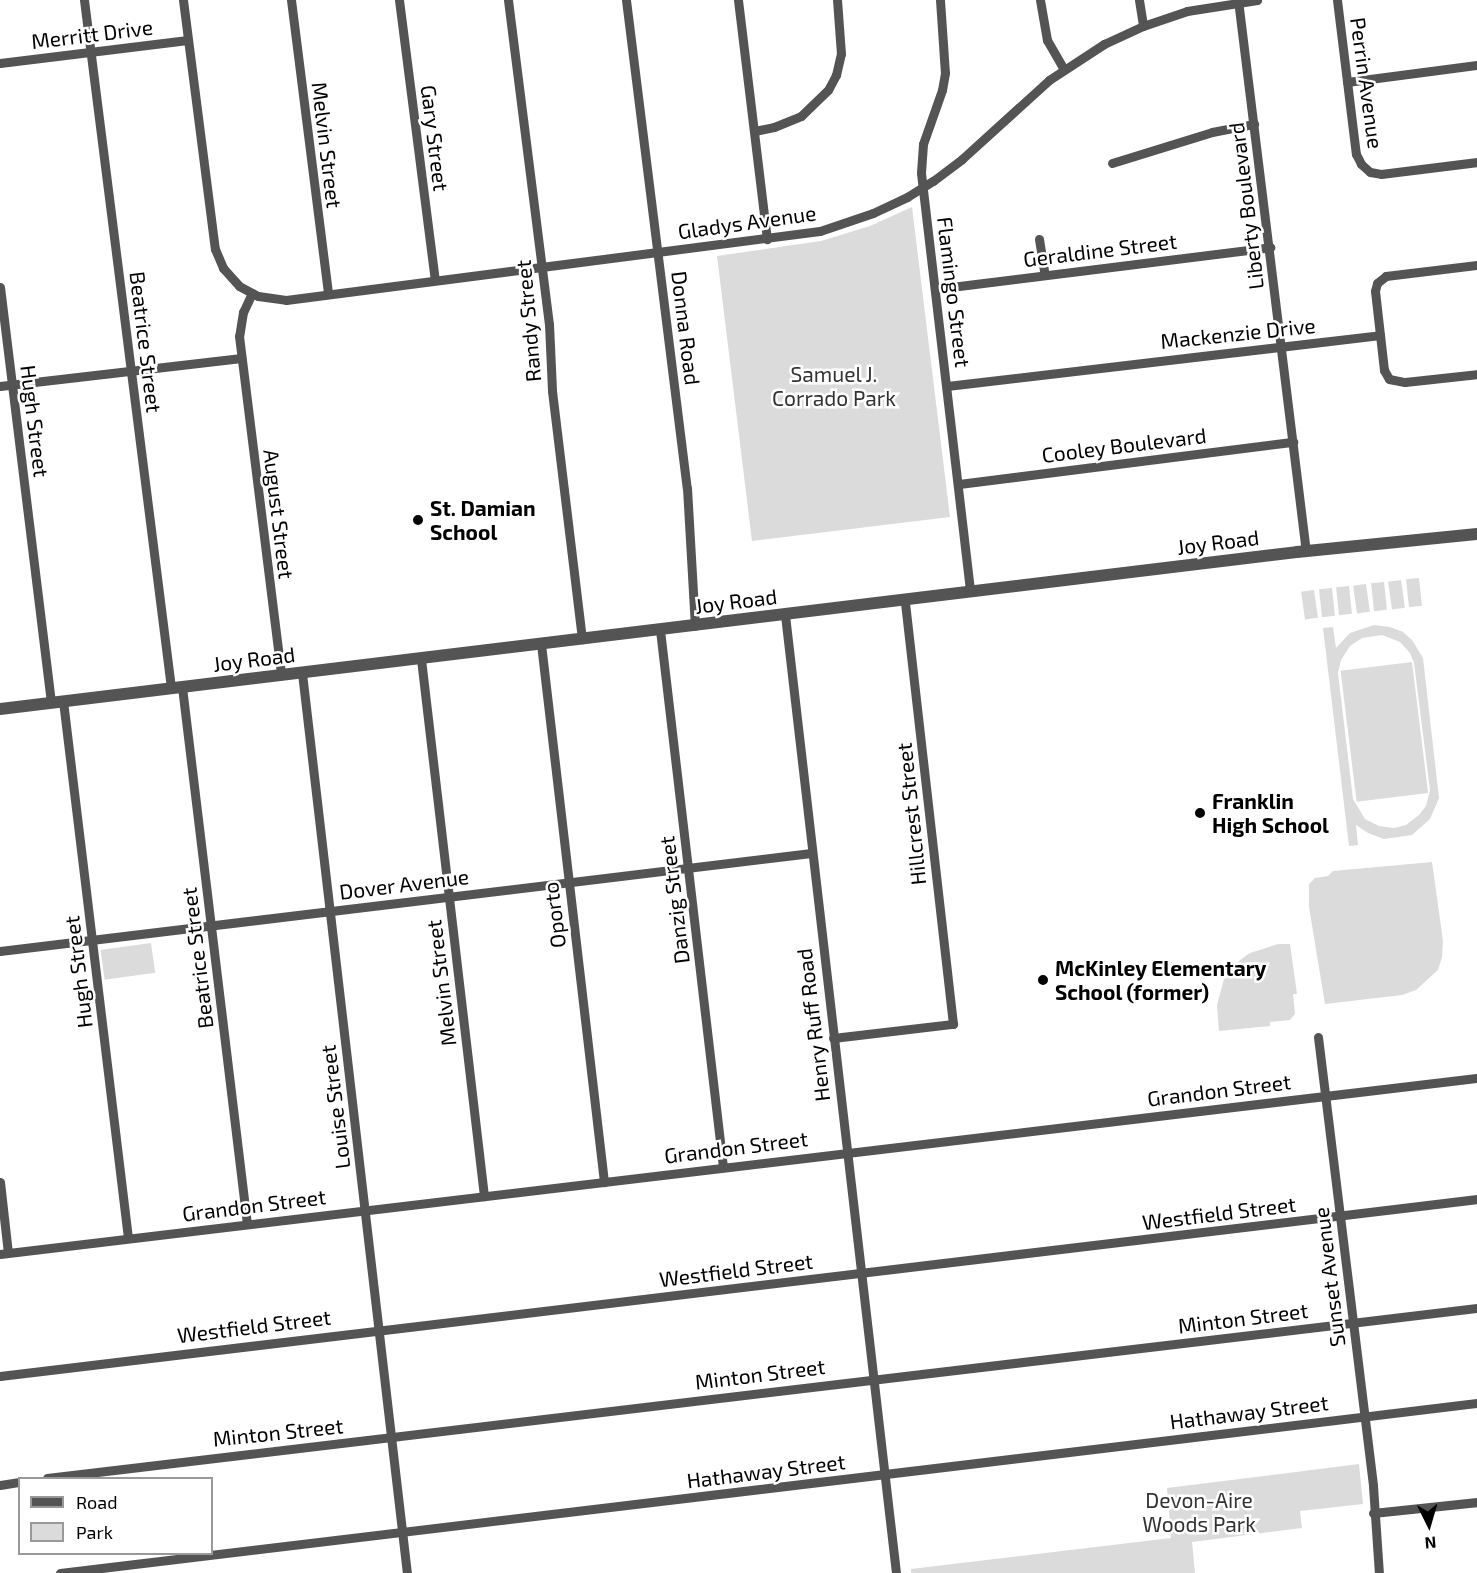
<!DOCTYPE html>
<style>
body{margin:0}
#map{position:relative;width:1477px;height:1573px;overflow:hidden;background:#fff;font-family:"Exo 2",sans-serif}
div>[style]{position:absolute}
.green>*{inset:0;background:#dbdbdb;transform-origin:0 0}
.minor>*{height:9px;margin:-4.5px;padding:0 4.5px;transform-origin:4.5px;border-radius:4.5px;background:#545454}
.tertiary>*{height:12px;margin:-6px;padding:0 6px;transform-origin:6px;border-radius:6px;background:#545454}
.dots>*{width:16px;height:16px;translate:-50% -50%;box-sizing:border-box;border:3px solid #fff;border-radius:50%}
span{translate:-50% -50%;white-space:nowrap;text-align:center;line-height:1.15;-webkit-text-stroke:5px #fff;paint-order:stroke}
.street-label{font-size:21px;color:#000}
.park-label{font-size:21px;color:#323232}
.poi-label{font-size:21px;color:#000;font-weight:700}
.left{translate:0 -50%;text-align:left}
.legend{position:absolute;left:18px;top:1477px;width:195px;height:78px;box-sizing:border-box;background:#fff;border:2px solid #999;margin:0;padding:8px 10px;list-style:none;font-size:18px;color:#000}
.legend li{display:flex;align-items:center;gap:12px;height:30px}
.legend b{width:30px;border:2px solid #999}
.north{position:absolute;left:1399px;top:1495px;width:60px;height:60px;-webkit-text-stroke:4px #fff;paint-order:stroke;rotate:175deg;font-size:16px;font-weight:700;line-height:24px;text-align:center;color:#000}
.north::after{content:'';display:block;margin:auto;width:21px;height:27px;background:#000;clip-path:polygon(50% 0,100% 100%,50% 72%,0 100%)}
</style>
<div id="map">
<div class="green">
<i style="clip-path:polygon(912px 207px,950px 517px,752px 541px,717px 256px,821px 241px,870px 226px)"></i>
<i style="left:1419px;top:578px;width:28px;height:13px;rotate:84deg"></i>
<i style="left:1401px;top:580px;width:28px;height:13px;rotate:82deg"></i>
<i style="left:1384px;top:582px;width:28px;height:13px;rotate:84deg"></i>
<i style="left:1366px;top:584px;width:28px;height:13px;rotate:82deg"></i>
<i style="left:1349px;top:586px;width:28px;height:13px;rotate:84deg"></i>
<i style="left:1332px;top:588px;width:28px;height:13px;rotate:84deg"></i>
<i style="left:1314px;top:590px;width:28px;height:13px;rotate:82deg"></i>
<i style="clip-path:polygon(evenodd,1374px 625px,1390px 627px,1403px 632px,1412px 640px,1423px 658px,1439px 798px,1430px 819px,1412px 835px,1384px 839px,1368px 833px,1356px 825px,1358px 845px,1349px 846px,1323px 628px,1333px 627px,1336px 648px,1350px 633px,1374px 625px,1382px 635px,1400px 642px,1410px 653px,1414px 663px,1430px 790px,1426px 806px,1419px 815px,1406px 825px,1394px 828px,1379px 826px,1365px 819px,1353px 799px,1338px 673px,1341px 660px,1350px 646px,1362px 638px,1382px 635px)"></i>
<i style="left:1412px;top:662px;width:132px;height:72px;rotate:83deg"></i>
<i style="clip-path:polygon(1432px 862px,1443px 941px,1442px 957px,1438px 970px,1416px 990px,1402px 995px,1325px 1004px,1309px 907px,1309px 884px,1315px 878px,1328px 876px,1333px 871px)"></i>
<i style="left:151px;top:943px;width:30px;height:51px;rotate:82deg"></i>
<i style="clip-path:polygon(1278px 944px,1290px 944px,1297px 994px,1293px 994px,1295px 1014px,1290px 1020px,1270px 1022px,1270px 1026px,1219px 1031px,1217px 1005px,1224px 979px,1240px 960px,1250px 953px)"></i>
<i style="clip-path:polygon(1359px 1464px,1363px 1504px,1300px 1511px,1302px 1528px,1192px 1542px,1195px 1573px,911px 1573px,911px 1569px,1171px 1538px,1167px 1488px)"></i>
</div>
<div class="minor">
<i style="left:84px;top:0;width:693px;rotate:82.79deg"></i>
<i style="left:183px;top:0;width:251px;rotate:82.7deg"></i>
<i style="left:215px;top:249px;width:21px;rotate:67deg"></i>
<i style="left:223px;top:268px;width:24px;rotate:48deg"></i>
<i style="left:239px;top:286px;width:21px;rotate:28deg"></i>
<i style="left:258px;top:296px;width:28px;rotate:8deg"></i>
<i style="left:286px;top:300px;width:538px;rotate:-7.36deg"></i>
<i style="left:820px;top:231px;width:56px;rotate:-18.8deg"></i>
<i style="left:873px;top:213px;width:38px;rotate:-25deg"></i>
<i style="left:907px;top:197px;width:31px;rotate:-32deg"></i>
<i style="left:933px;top:181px;width:36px;rotate:-37deg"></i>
<i style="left:962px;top:159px;width:118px;rotate:-42.2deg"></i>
<i style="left:1049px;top:80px;width:66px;rotate:-33.2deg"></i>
<i style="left:1104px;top:44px;width:43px;rotate:-24.8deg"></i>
<i style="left:1143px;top:26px;width:46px;rotate:-18.8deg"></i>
<i style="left:1187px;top:11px;width:71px;rotate:-8.9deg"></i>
<i style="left:291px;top:0;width:296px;rotate:82.8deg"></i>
<i style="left:399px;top:0;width:282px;rotate:82.7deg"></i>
<i style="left:508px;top:0;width:327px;rotate:82.8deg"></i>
<i style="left:549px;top:324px;width:67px;rotate:87.4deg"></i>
<i style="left:552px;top:391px;width:250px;rotate:83.1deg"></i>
<i style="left:626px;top:0;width:492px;rotate:82.9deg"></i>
<i style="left:687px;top:488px;width:138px;rotate:86.7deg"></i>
<i style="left:738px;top:0;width:241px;rotate:83.1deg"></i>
<i style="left:940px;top:0;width:73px;rotate:86.1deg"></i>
<i style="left:945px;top:73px;width:17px;rotate:100deg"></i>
<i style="left:942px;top:90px;width:57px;rotate:109.4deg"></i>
<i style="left:923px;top:144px;width:29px;rotate:94deg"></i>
<i style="left:921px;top:173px;width:422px;rotate:83.3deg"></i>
<i style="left:1040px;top:0;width:41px;rotate:80.1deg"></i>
<i style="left:1047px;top:40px;width:34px;rotate:60deg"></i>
<i style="left:1139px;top:0;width:26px;rotate:81deg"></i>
<i style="left:1238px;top:0;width:556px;rotate:82.98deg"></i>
<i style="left:1337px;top:0;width:155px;rotate:83deg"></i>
<i style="left:1356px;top:154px;width:11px;rotate:63deg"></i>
<i style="left:1361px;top:164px;width:12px;rotate:42deg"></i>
<i style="left:1370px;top:172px;width:11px;rotate:10deg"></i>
<i style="left:1381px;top:174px;width:97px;rotate:-7.1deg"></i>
<i style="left:0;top:63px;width:189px;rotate:-7deg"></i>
<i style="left:1347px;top:82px;width:131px;rotate:-7.5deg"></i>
<i style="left:755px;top:131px;width:19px;rotate:-12deg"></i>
<i style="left:774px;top:127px;width:29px;rotate:-22deg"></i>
<i style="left:801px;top:116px;width:37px;rotate:-44deg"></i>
<i style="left:828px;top:90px;width:17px;rotate:-62deg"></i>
<i style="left:836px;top:75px;width:22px;rotate:-77deg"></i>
<i style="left:841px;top:54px;width:54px;rotate:-94.2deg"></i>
<i style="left:1112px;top:163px;width:105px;rotate:-17.2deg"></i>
<i style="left:1212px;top:132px;width:43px;rotate:-10.8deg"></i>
<i style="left:1039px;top:239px;width:36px;rotate:81deg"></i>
<i style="left:1477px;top:265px;width:92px;rotate:173.1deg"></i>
<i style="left:1386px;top:276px;width:11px;rotate:142deg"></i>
<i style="left:1377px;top:283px;width:8px;rotate:104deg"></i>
<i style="left:1375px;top:291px;width:80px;rotate:83.5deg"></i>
<i style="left:1384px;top:370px;width:10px;rotate:61deg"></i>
<i style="left:1389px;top:379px;width:16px;rotate:11deg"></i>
<i style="left:1405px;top:382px;width:72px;rotate:-6.3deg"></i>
<i style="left:0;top:287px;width:419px;rotate:83deg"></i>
<i style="left:935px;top:289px;width:338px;rotate:-7.1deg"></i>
<i style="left:252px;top:293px;width:21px;rotate:115deg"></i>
<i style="left:243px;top:312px;width:24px;rotate:99deg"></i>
<i style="left:239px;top:336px;width:342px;rotate:82.9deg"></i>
<i style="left:0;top:386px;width:243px;rotate:-6.6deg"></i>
<i style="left:947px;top:386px;width:436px;rotate:-6.7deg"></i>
<i style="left:959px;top:484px;width:337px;rotate:-7.2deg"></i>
<i style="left:785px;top:615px;width:964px;rotate:83.39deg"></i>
<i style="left:660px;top:630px;width:541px;rotate:83.31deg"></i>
<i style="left:541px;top:644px;width:542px;rotate:83.32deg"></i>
<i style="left:421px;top:659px;width:541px;rotate:83.31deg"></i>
<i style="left:302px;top:673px;width:906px;rotate:83.35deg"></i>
<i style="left:182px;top:687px;width:541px;rotate:83.1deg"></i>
<i style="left:63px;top:701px;width:541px;rotate:83.1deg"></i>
<i style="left:0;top:951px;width:817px;rotate:-6.89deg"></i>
<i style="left:1318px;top:1037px;width:452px;rotate:83deg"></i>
<i style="left:1373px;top:1486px;width:87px;rotate:86.1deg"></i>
<i style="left:833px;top:1038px;width:121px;rotate:-6.7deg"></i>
<i style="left:953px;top:1024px;width:427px;rotate:-96.5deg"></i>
<i style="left:0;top:1182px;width:71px;rotate:83.6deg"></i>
<i style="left:0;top:1254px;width:1487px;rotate:-6.8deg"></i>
<i style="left:0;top:1376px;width:1488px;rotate:-6.83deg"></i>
<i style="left:47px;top:1478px;width:1440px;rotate:-6.78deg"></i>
<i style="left:0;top:1485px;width:20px;rotate:-9deg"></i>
<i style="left:1373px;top:1513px;width:105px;rotate:-6deg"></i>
<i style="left:60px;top:1573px;width:1427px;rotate:-6.84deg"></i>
</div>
<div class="tertiary">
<i style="left:0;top:709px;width:1306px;rotate:-6.9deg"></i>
<i style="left:1297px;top:552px;width:181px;rotate:-5.7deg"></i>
</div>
<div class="dots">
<i style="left:418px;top:520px;background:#000"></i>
<i style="left:1200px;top:813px;background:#000"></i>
<i style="left:1043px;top:980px;background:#000"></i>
</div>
<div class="street-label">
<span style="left:92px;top:34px;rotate:-7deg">Merritt Drive</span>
<span style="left:1367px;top:83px;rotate:82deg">Perrin Avenue</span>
<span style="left:435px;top:138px;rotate:83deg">Gary Street</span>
<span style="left:327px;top:145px;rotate:83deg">Melvin Street</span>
<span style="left:1246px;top:206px;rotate:-97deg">Liberty Boulevard</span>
<span style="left:747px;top:222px;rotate:-8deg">Gladys Avenue</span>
<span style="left:1100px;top:250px;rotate:-7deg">Geraldine Street</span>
<span style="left:954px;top:292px;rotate:83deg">Flamingo Street</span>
<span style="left:528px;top:321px;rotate:-95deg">Randy Street</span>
<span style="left:686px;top:328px;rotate:83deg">Donna Road</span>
<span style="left:1238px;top:333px;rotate:-6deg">Mackenzie Drive</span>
<span style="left:146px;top:342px;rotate:83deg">Beatrice Street</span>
<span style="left:35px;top:421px;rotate:83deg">Hugh Street</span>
<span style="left:1124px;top:445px;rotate:-7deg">Cooley Boulevard</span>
<span style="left:279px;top:514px;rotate:83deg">August Street</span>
<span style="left:1218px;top:542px;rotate:-7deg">Joy Road</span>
<span style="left:736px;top:601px;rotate:-7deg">Joy Road</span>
<span style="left:254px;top:659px;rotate:-7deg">Joy Road</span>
<span style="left:911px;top:814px;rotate:-96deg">Hillcrest Street</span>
<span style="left:404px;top:884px;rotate:-7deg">Dover Avenue</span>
<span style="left:674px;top:900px;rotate:-97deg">Danzig Street</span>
<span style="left:554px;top:915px;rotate:-97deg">Oporto</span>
<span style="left:197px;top:958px;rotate:-97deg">Beatrice Street</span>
<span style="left:78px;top:972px;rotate:-97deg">Hugh Street</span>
<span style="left:441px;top:983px;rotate:-97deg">Melvin Street</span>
<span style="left:813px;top:1025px;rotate:-97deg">Henry Ruff Road</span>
<span style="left:1219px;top:1090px;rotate:-7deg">Grandon Street</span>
<span style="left:335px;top:1107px;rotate:-97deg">Louise Street</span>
<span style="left:736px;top:1147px;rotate:-7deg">Grandon Street</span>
<span style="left:254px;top:1205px;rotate:-7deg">Grandon Street</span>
<span style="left:1219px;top:1213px;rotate:-7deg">Westfield Street</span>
<span style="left:736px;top:1270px;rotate:-7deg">Westfield Street</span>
<span style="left:1329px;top:1277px;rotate:-97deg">Sunset Avenue</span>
<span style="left:1243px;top:1318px;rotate:-7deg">Minton Street</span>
<span style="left:254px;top:1326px;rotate:-7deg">Westfield Street</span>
<span style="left:760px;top:1374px;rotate:-7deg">Minton Street</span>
<span style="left:1249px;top:1412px;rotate:-7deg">Hathaway Street</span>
<span style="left:278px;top:1432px;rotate:-6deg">Minton Street</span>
<span style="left:766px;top:1471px;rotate:-7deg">Hathaway Street</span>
</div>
<div class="park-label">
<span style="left:834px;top:386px">Samuel J.<br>Corrado Park</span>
<span style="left:1199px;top:1512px">Devon-Aire<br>Woods Park</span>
</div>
<div class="poi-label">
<span class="left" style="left:430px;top:520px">St. Damian<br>School</span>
<span class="left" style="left:1212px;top:813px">Franklin<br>High School</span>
<span class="left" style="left:1055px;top:980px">McKinley Elementary<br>School (former)</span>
</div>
<ul class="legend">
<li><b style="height:8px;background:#545454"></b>Road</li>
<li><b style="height:16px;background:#dbdbdb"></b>Park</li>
</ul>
<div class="north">N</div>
</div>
